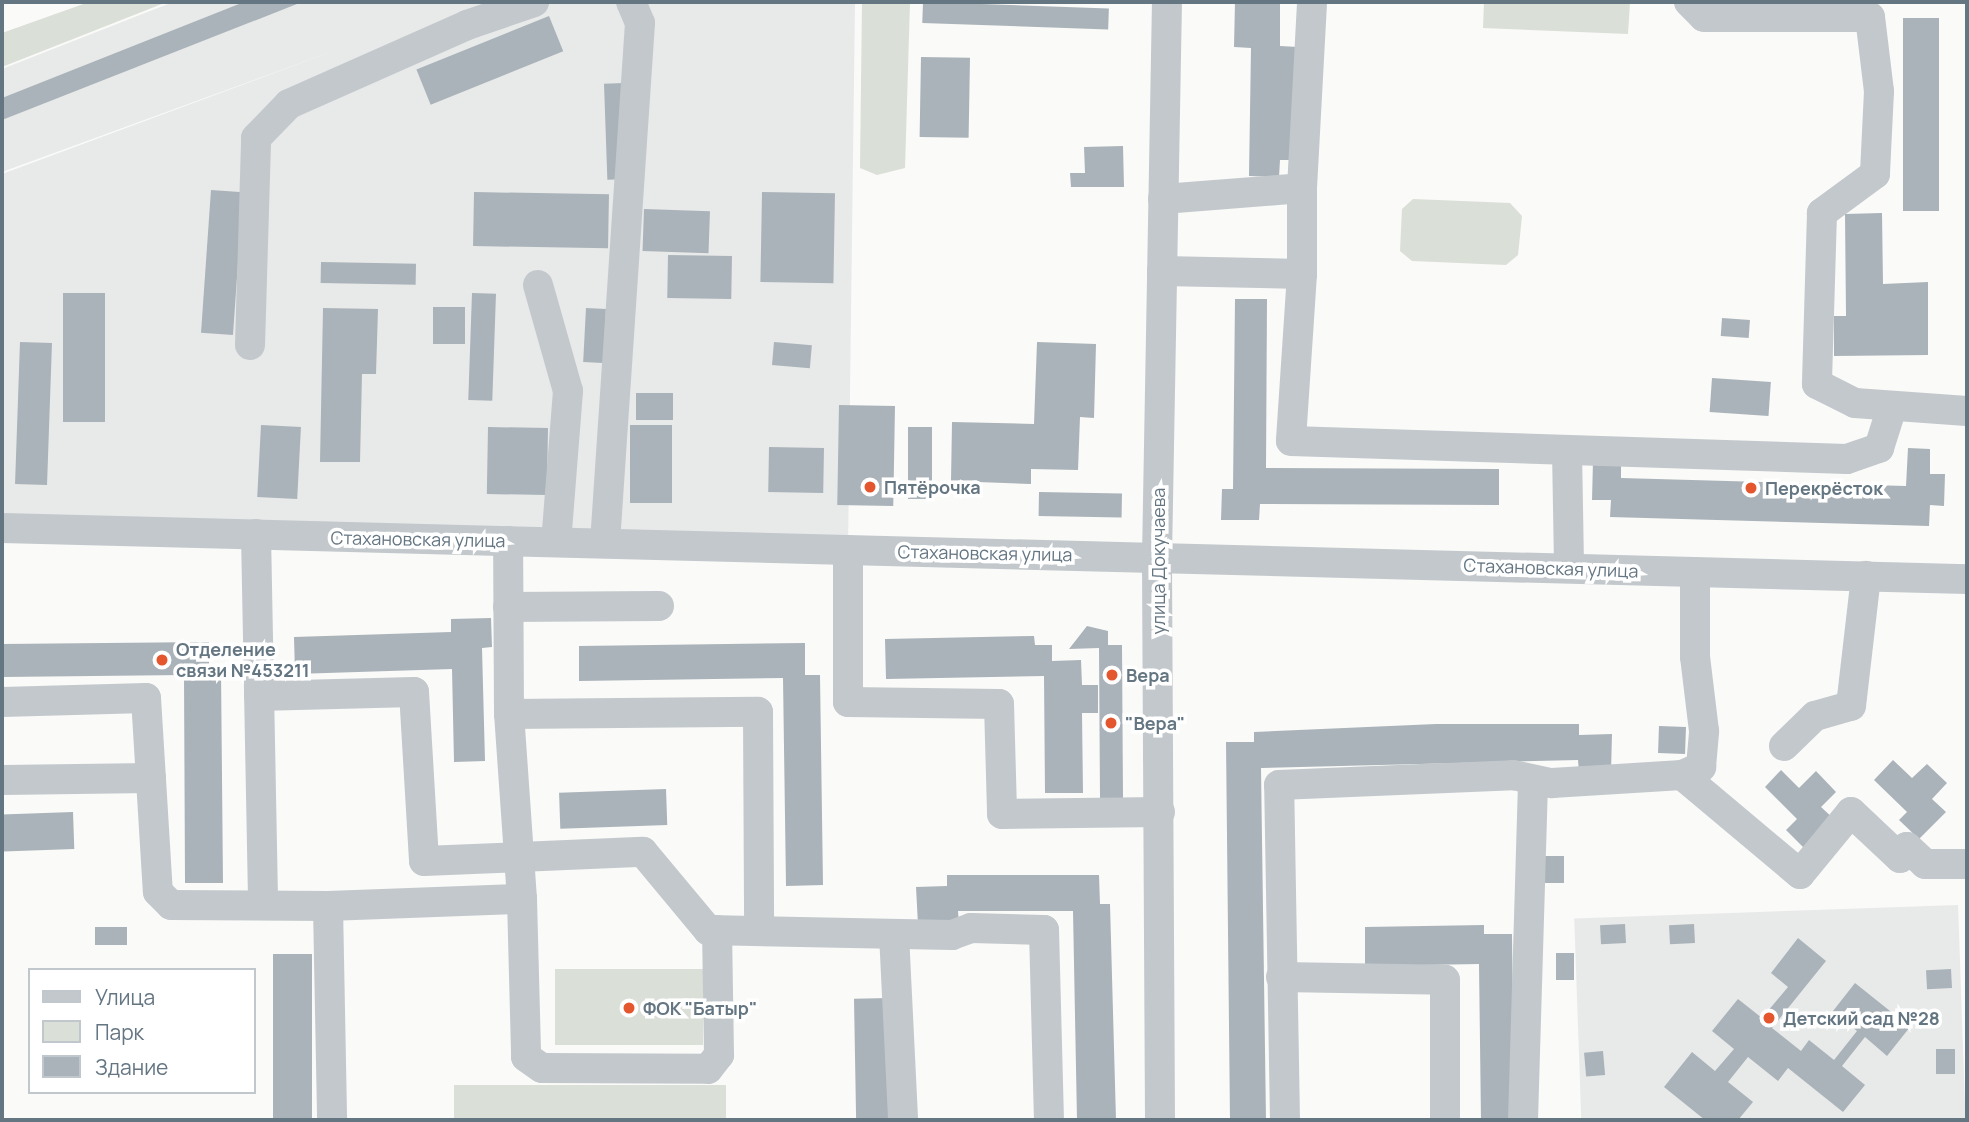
<!DOCTYPE html>
<meta charset="utf-8">
<style>
body{margin:0}
#map{position:relative;width:1969px;height:1122px;overflow:hidden;background:#fafaf8;font-family:Manrope,sans-serif}
div>[style]{position:absolute}
.built>*{inset:0;background:#e8e9e9;transform-origin:0 0}
.green>*{inset:0;background:#dadfd7;transform-origin:0 0}
.building>*{inset:0;background:#aab3b9;transform-origin:0 0}
.minor>*{height:30px;margin:-15px;padding:0 15px;transform-origin:15px;border-radius:15px;background:#c3c8cc}
.dots>*{width:19px;height:19px;translate:-50% -50%;box-sizing:border-box;border:4px solid #fff;border-radius:50%}
span{translate:-50% -50%;white-space:nowrap;text-align:center;line-height:1.15;-webkit-text-stroke:7px #fff;paint-order:stroke}
.poi-label{font-size:18px;color:#657683;font-weight:700}
.left{translate:0 -50%;text-align:left}
.street-label{font-size:18px;color:#657683}
.frame{position:absolute;inset:0;border:4px solid #657683;pointer-events:none}
.legend{position:absolute;left:28px;top:968px;width:228px;height:126px;box-sizing:border-box;background:#fff;border:2px solid #c1c8cd;margin:0;padding:9px 12px;list-style:none;font-size:21px;color:#657683}
.legend li{display:flex;align-items:center;gap:14px;height:35px}
.legend b{width:35px;border:2px solid #c1c8cd}
</style>
<div id="map">
<div class="built">
<i style="clip-path:polygon(173px 2px,855px 2px,848px 550px,2px 522px,2px 174px,344px 47px,2px 172px,2px 69px)"></i>
<i style="left:1958px;top:905px;width:215px;height:384px;rotate:88deg"></i>
</div>
<div class="green">
<i style="clip-path:polygon(89px 2px,167px 2px,2px 67px,2px 33px)"></i>
<i style="clip-path:polygon(862px 2px,910px 2px,905px 168px,877px 175px,860px 168px)"></i>
<i style="clip-path:polygon(1484px 2px,1630px 2px,1628px 34px,1483px 28px)"></i>
<i style="clip-path:polygon(1413px 199px,1510px 203px,1522px 216px,1518px 255px,1506px 265px,1412px 261px,1400px 251px,1402px 209px)"></i>
<i style="left:703px;top:969px;width:76px;height:148px;rotate:90deg"></i>
<i style="left:726px;top:1085px;width:35px;height:272px;rotate:90deg"></i>
</div>
<div class="building">
<i style="clip-path:polygon(244px 2px,302px 2px,2px 120px,2px 98px)"></i>
<i style="left:923px;top:2px;width:186px;height:21px;rotate:2deg"></i>
<i style="clip-path:polygon(1235px 2px,1280px 2px,1280px 46px,1298px 47px,1294px 160px,1280px 160px,1279px 177px,1249px 176px,1251px 48px,1234px 47px)"></i>
<i style="left:549px;top:16px;width:38px;height:143px;rotate:68deg"></i>
<i style="left:1903px;top:18px;width:36px;height:193px"></i>
<i style="left:921px;top:57px;width:49px;height:80px;rotate:1deg"></i>
<i style="left:624px;top:83px;width:96px;height:20px;rotate:88deg"></i>
<i style="clip-path:polygon(1123px 146px,1124px 187px,1071px 187px,1070px 173px,1085px 173px,1084px 147px)"></i>
<i style="left:211px;top:190px;width:32px;height:143px;rotate:4deg"></i>
<i style="left:474px;top:192px;width:135px;height:54px;rotate:1deg"></i>
<i style="left:762px;top:192px;width:73px;height:90px;rotate:1deg"></i>
<i style="left:644px;top:209px;width:66px;height:42px;rotate:2deg"></i>
<i style="clip-path:polygon(1882px 213px,1883px 284px,1928px 282px,1928px 355px,1834px 356px,1834px 316px,1846px 316px,1845px 214px)"></i>
<i style="left:668px;top:255px;width:64px;height:43px;rotate:1deg"></i>
<i style="left:321px;top:262px;width:95px;height:21px;rotate:1deg"></i>
<i style="left:63px;top:293px;width:42px;height:129px"></i>
<i style="left:472px;top:293px;width:24px;height:107px;rotate:2deg"></i>
<i style="clip-path:polygon(1235px 299px,1267px 299px,1266px 468px,1499px 469px,1499px 505px,1260px 504px,1259px 520px,1221px 520px,1222px 489px,1233px 489px)"></i>
<i style="left:433px;top:307px;width:32px;height:37px"></i>
<i style="clip-path:polygon(323px 308px,378px 309px,376px 374px,362px 374px,360px 462px,320px 462px)"></i>
<i style="left:586px;top:308px;width:20px;height:54px;rotate:3deg"></i>
<i style="left:1722px;top:318px;width:28px;height:18px;rotate:4deg"></i>
<i style="left:20px;top:342px;width:32px;height:142px;rotate:2deg"></i>
<i style="left:774px;top:342px;width:38px;height:23px;rotate:5deg"></i>
<i style="clip-path:polygon(1037px 342px,1096px 344px,1094px 418px,1080px 417px,1078px 470px,1031px 469px,1031px 484px,951px 481px,952px 422px,1034px 424px)"></i>
<i style="left:1712px;top:378px;width:59px;height:34px;rotate:4deg"></i>
<i style="left:636px;top:393px;width:37px;height:27px"></i>
<i style="left:839px;top:405px;width:56px;height:100px;rotate:1deg"></i>
<i style="left:261px;top:425px;width:40px;height:72px;rotate:3deg"></i>
<i style="left:630px;top:425px;width:42px;height:78px"></i>
<i style="left:488px;top:427px;width:60px;height:67px;rotate:1deg"></i>
<i style="left:908px;top:427px;width:24px;height:72px"></i>
<i style="left:769px;top:447px;width:55px;height:45px;rotate:1deg"></i>
<i style="clip-path:polygon(1908px 448px,1930px 449px,1930px 474px,1945px 474px,1944px 506px,1930px 505px,1929px 526px,1610px 517px,1611px 500px,1592px 500px,1593px 461px,1621px 462px,1621px 478px,1906px 486px)"></i>
<i style="left:1039px;top:492px;width:83px;height:24px;rotate:1deg"></i>
<i style="clip-path:polygon(491px 618px,492px 647px,482px 648px,485px 761px,454px 762px,452px 669px,295px 674px,294px 637px,451px 632px,451px 619px)"></i>
<i style="clip-path:polygon(1087px 626px,1108px 631px,1108px 645px,1122px 645px,1123px 798px,1100px 798px,1099px 648px,1069px 649px)"></i>
<i style="clip-path:polygon(1034px 636px,1035px 645px,1052px 645px,1052px 661px,1081px 660px,1082px 685px,1098px 685px,1098px 713px,1082px 713px,1083px 793px,1045px 793px,1044px 676px,886px 679px,885px 639px)"></i>
<i style="clip-path:polygon(209px 642px,209px 670px,221px 670px,223px 883px,185px 883px,184px 675px,2px 677px,2px 644px)"></i>
<i style="clip-path:polygon(805px 643px,805px 675px,820px 675px,823px 885px,786px 886px,783px 678px,579px 681px,579px 646px)"></i>
<i style="clip-path:polygon(1436px 724px,1579px 724px,1579px 735px,1612px 734px,1611px 773px,1579px 772px,1578px 760px,1261px 768px,1266px 1120px,1230px 1120px,1226px 742px,1254px 742px,1254px 732px)"></i>
<i style="left:1659px;top:726px;width:27px;height:27px;rotate:2deg"></i>
<i style="clip-path:polygon(1893px 760px,1912px 778px,1927px 764px,1947px 783px,1932px 799px,1946px 812px,1919px 839px,1899px 820px,1907px 812px,1874px 780px)"></i>
<i style="clip-path:polygon(1781px 770px,1799px 788px,1816px 771px,1836px 792px,1821px 807px,1835px 820px,1806px 850px,1786px 830px,1797px 819px,1765px 787px)"></i>
<i style="left:666px;top:789px;width:36px;height:107px;rotate:88deg"></i>
<i style="left:73px;top:812px;width:37px;height:71px;rotate:88deg"></i>
<i style="left:1545px;top:856px;width:19px;height:27px"></i>
<i style="clip-path:polygon(947px 875px,1099px 875px,1100px 904px,1110px 904px,1116px 1120px,1077px 1120px,1073px 911px,958px 911px,959px 924px,918px 925px,916px 887px,947px 886px)"></i>
<i style="left:1625px;top:924px;width:19px;height:25px;rotate:87deg"></i>
<i style="left:1694px;top:924px;width:19px;height:25px;rotate:87deg"></i>
<i style="clip-path:polygon(1484px 925px,1484px 934px,1512px 934px,1514px 1120px,1481px 1120px,1479px 964px,1365px 966px,1365px 927px)"></i>
<i style="left:127px;top:927px;width:18px;height:32px;rotate:90deg"></i>
<i style="clip-path:polygon(1798px 938px,1826px 961px,1772px 1028px,1801px 1051px,1809px 1040px,1834px 1060px,1857px 1031px,1833px 1011px,1855px 983px,1910px 1027px,1887px 1056px,1865px 1037px,1842px 1066px,1865px 1085px,1843px 1112px,1788px 1068px,1778px 1081px,1748px 1057px,1728px 1082px,1753px 1102px,1738px 1120px,1705px 1120px,1664px 1087px,1692px 1052px,1715px 1071px,1734px 1049px,1712px 1031px,1738px 999px,1762px 1018px,1788px 987px,1771px 973px)"></i>
<i style="left:1556px;top:953px;width:18px;height:27px"></i>
<i style="left:273px;top:954px;width:39px;height:166px"></i>
<i style="left:1951px;top:969px;width:19px;height:25px;rotate:87deg"></i>
<i style="left:890px;top:998px;width:122px;height:36px;rotate:89deg"></i>
<i style="left:1936px;top:1049px;width:19px;height:25px"></i>
<i style="left:1603px;top:1051px;width:24px;height:19px;rotate:85deg"></i>
</div>
<div class="minor">
<i style="left:1689px;top:2px;width:21px;rotate:45deg"></i>
<i style="left:1704px;top:17px;width:166px"></i>
<i style="left:1870px;top:17px;width:75px;rotate:83.1deg"></i>
<i style="left:1879px;top:91px;width:83px;rotate:92.8deg"></i>
<i style="left:1875px;top:174px;width:66px;rotate:143.7deg"></i>
<i style="left:1822px;top:213px;width:171px;rotate:91.7deg"></i>
<i style="left:1817px;top:384px;width:42px;rotate:26.6deg"></i>
<i style="left:1855px;top:403px;width:112px;rotate:4.1deg"></i>
<i style="left:1163px;top:199px;width:139px;rotate:-4.5deg"></i>
<i style="left:1302px;top:188px;width:186px;rotate:-86.9deg"></i>
<i style="left:1162px;top:271px;width:140px;rotate:1.2deg"></i>
<i style="left:1302px;top:274px;width:86px;rotate:-90deg"></i>
<i style="left:1302px;top:274px;width:167px;rotate:93.8deg"></i>
<i style="left:1291px;top:441px;width:556px;rotate:1.85deg"></i>
<i style="left:1847px;top:459px;width:34px;rotate:-19deg"></i>
<i style="left:1879px;top:448px;width:43px;rotate:-72.4deg"></i>
<i style="left:538px;top:285px;width:110px;rotate:74.2deg"></i>
<i style="left:568px;top:391px;width:151px;rotate:94.5deg"></i>
<i style="left:250px;top:345px;width:207px;rotate:-88.3deg"></i>
<i style="left:256px;top:138px;width:47px;rotate:-45.9deg"></i>
<i style="left:289px;top:104px;width:195px;rotate:-23.9deg"></i>
<i style="left:467px;top:25px;width:71px;rotate:-18.9deg"></i>
<i style="left:1567px;top:450px;width:118px;rotate:89deg"></i>
<i style="left:2px;top:528px;width:1966px;rotate:1.49deg"></i>
<i style="left:256px;top:534px;width:371px;rotate:88.9deg"></i>
<i style="left:605px;top:543px;width:521px;rotate:-86.15deg"></i>
<i style="left:640px;top:23px;width:23px;rotate:-113deg"></i>
<i style="left:848px;top:550px;width:152px;rotate:90deg"></i>
<i style="left:848px;top:702px;width:151px;rotate:0.8deg"></i>
<i style="left:999px;top:704px;width:110px;rotate:88.4deg"></i>
<i style="left:1002px;top:814px;width:158px;rotate:-0.7deg"></i>
<i style="left:508px;top:607px;width:151px;rotate:-0.4deg"></i>
<i style="left:259px;top:696px;width:155px;rotate:-1.5deg"></i>
<i style="left:414px;top:692px;width:169px;rotate:86.6deg"></i>
<i style="left:424px;top:861px;width:219px;rotate:-2.4deg"></i>
<i style="left:643px;top:852px;width:102px;rotate:50.2deg"></i>
<i style="left:708px;top:930px;width:244px;rotate:1.2deg"></i>
<i style="left:952px;top:935px;width:20px;rotate:-20deg"></i>
<i style="left:971px;top:928px;width:73px;rotate:1.6deg"></i>
<i style="left:1044px;top:930px;width:190px;rotate:88.5deg"></i>
<i style="left:2px;top:702px;width:144px;rotate:-1.6deg"></i>
<i style="left:146px;top:698px;width:194px;rotate:86.5deg"></i>
<i style="left:158px;top:892px;width:18px;rotate:45deg"></i>
<i style="left:171px;top:905px;width:157px;rotate:0.4deg"></i>
<i style="left:328px;top:906px;width:194px;rotate:-2.1deg"></i>
<i style="left:522px;top:899px;width:185px;rotate:-94deg"></i>
<i style="left:509px;top:714px;width:173px;rotate:-90.3deg"></i>
<i style="left:509px;top:714px;width:249px;rotate:-0.5deg"></i>
<i style="left:758px;top:712px;width:219px;rotate:89.7deg"></i>
<i style="left:1784px;top:746px;width:43px;rotate:-44.1deg"></i>
<i style="left:1815px;top:716px;width:37px;rotate:-16deg"></i>
<i style="left:1851px;top:706px;width:131px;rotate:-83.4deg"></i>
<i style="left:1682px;top:775px;width:154px;rotate:40deg"></i>
<i style="left:1800px;top:874px;width:80px;rotate:-50.6deg"></i>
<i style="left:1851px;top:812px;width:67px;rotate:43.2deg"></i>
<i style="left:1900px;top:858px;width:13px;rotate:-58deg"></i>
<i style="left:1907px;top:847px;width:25px;rotate:43deg"></i>
<i style="left:1925px;top:864px;width:42px"></i>
<i style="left:2px;top:780px;width:149px;rotate:-0.8deg"></i>
<i style="left:522px;top:899px;width:158px;rotate:88.5deg"></i>
<i style="left:526px;top:1057px;width:19px;rotate:35deg"></i>
<i style="left:542px;top:1068px;width:166px;rotate:0.3deg"></i>
<i style="left:708px;top:1069px;width:18px;rotate:-52deg"></i>
<i style="left:719px;top:1055px;width:125px;rotate:-90.9deg"></i>
<i style="left:328px;top:906px;width:214px;rotate:88.9deg"></i>
<i style="left:894px;top:934px;width:186px;rotate:87.2deg"></i>
<i style="left:1281px;top:977px;width:164px;rotate:1deg"></i>
<i style="left:1445px;top:980px;width:140px;rotate:90deg"></i>
<i style="left:1160px;top:1120px;width:563px;rotate:-90.31deg"></i>
<i style="left:1157px;top:557px;width:555px;rotate:-88.97deg"></i>
<i style="left:1285px;top:1120px;width:335px;rotate:-91deg"></i>
<i style="left:1279px;top:785px;width:234px;rotate:-2.4deg"></i>
<i style="left:1513px;top:775px;width:40px;rotate:12deg"></i>
<i style="left:1552px;top:783px;width:130px;rotate:-3.5deg"></i>
<i style="left:1682px;top:775px;width:21px;rotate:-23deg"></i>
<i style="left:1701px;top:767px;width:36px;rotate:-85deg"></i>
<i style="left:1704px;top:731px;width:75px;rotate:-96.9deg"></i>
<i style="left:1695px;top:657px;width:85px;rotate:-90deg"></i>
<i style="left:1523px;top:1120px;width:340px;rotate:-88.3deg"></i>
</div>
<div class="dots">
<i style="left:870px;top:487px;background:#e4572e"></i>
<i style="left:1751px;top:488px;background:#e4572e"></i>
<i style="left:162px;top:660px;background:#e4572e"></i>
<i style="left:1112px;top:675px;background:#e4572e"></i>
<i style="left:1111px;top:723px;background:#e4572e"></i>
<i style="left:629px;top:1008px;background:#e4572e"></i>
<i style="left:1769px;top:1018px;background:#e4572e"></i>
</div>
<div class="poi-label">
<span class="left" style="left:884px;top:487px">Пятёрочка</span>
<span class="left" style="left:1765px;top:488px">Перекрёсток</span>
<span class="left" style="left:176px;top:660px">Отделение<br>связи №453211</span>
<span class="left" style="left:1126px;top:675px">Вера</span>
<span class="left" style="left:1125px;top:723px">"Вера"</span>
<span class="left" style="left:643px;top:1008px">ФОК "Батыр"</span>
<span class="left" style="left:1783px;top:1018px">Детский сад №28</span>
</div>
<div class="street-label">
<span style="left:418px;top:539px;rotate:1deg">Стахановская улица</span>
<span style="left:985px;top:553px;rotate:1deg">Стахановская улица</span>
<span style="left:1158px;top:561px;rotate:-90deg">улица Докучаева</span>
<span style="left:1551px;top:568px;rotate:2deg">Стахановская улица</span>
</div>
<div class="frame"></div>
<ul class="legend">
<li><b style="height:9px;background:#c3c8cc"></b>Улица</li>
<li><b style="height:19px;background:#dadfd7"></b>Парк</li>
<li><b style="height:19px;background:#aab3b9"></b>Здание</li>
</ul>
</div>
